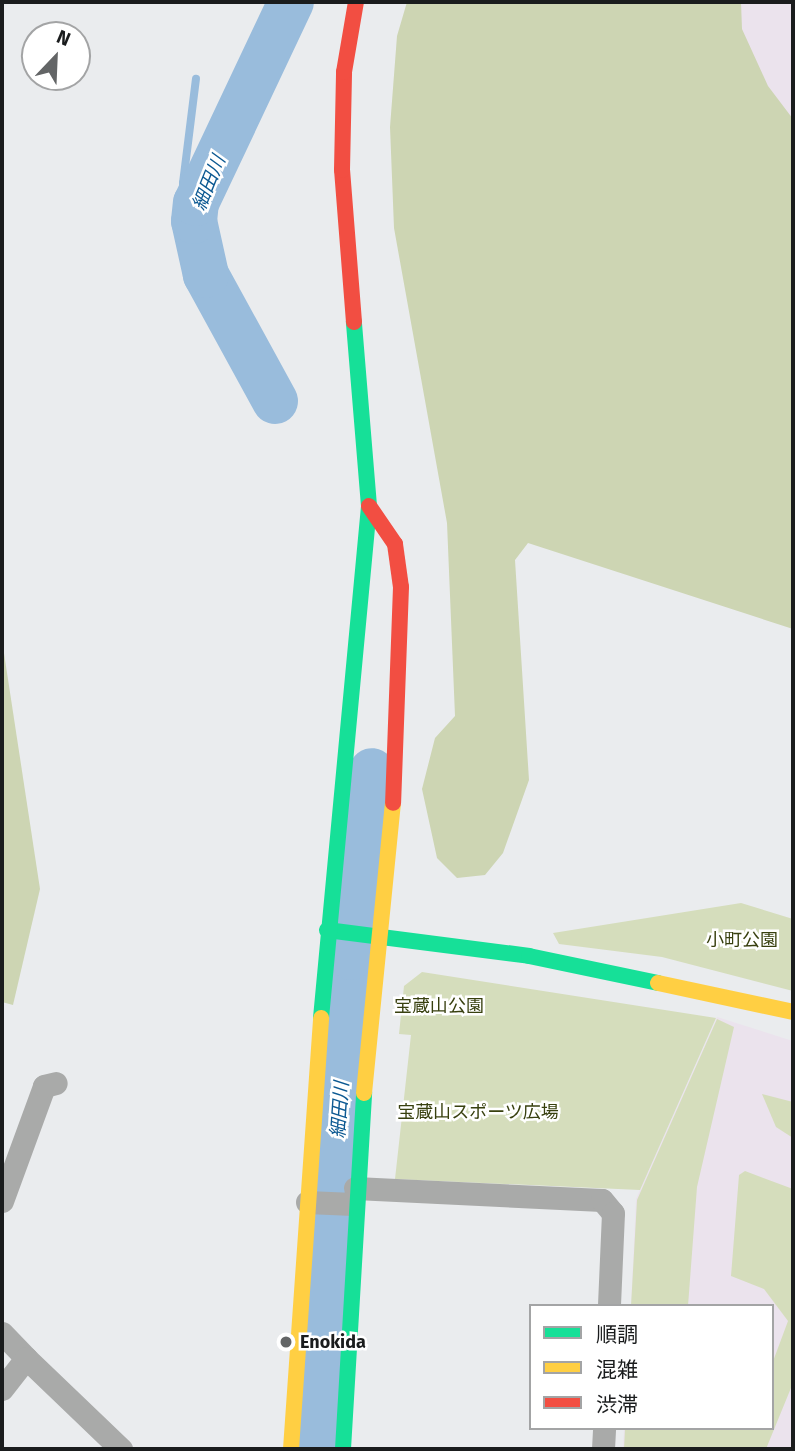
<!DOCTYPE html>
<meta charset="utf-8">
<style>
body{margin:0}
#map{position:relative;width:795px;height:1451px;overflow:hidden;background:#eaecee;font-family:"Fira Sans","Noto Sans JP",sans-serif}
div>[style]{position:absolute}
.industrial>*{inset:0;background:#ebe3ed}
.green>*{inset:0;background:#d5ddbc}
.forest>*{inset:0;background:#cdd5b3}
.stream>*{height:8px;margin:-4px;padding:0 4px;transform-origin:4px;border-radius:4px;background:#99bcdc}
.river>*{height:46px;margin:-23px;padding:0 23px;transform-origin:23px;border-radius:23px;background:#99bcdc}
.street>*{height:23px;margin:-11.5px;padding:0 11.5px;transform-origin:11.5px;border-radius:11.5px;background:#a9aaa9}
.fast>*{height:16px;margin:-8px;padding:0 8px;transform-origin:8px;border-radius:8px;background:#16e098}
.slow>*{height:16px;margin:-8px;padding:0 8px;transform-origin:8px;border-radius:8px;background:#ffcf43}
.jam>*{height:16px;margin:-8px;padding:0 8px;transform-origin:8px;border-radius:8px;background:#f24e42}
.dots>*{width:19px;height:19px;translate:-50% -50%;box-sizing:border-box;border:4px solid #fff;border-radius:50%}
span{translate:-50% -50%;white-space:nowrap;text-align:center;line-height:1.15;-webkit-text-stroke:5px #fff;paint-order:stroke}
.park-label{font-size:18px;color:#38400f}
.poi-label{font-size:18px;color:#1a1c1d;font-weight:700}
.left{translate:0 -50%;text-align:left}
.water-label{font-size:19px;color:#0c5992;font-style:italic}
.frame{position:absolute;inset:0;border:4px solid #1a1c1d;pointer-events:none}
.legend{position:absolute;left:529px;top:1304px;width:245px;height:126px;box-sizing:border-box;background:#fff;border:2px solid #a3a4a5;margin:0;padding:9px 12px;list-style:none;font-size:21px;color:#1a1c1d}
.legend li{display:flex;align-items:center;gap:14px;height:35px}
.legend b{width:35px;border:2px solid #a3a4a5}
.north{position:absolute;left:21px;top:21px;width:70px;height:70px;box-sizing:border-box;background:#fff;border:2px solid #a3a4a5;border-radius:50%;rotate:23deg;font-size:19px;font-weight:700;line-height:28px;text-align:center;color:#1a1c1d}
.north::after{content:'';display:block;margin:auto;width:24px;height:32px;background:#636566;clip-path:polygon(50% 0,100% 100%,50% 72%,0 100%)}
</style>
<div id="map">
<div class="industrial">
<i style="clip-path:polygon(721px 2px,793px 2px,793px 147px)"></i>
<i style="clip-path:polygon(717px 1017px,793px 1041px,793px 1449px,623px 1449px,624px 1428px,772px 1428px,772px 1306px,631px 1306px,636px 1199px)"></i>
</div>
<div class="green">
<i style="clip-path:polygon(741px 903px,793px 919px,793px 991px,662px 957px,559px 944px,553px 933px)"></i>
<i style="clip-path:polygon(422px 972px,716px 1018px,640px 1190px,395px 1179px,411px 1035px,399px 1034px,404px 986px)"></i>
<i style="clip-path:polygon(717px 1019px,734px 1027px,697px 1187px,688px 1306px,631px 1306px,637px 1200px)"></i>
<i style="clip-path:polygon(762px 1094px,793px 1102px,793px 1138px,776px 1127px)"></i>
<i style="clip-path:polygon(745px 1171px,793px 1189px,793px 1383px,766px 1449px,624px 1449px,625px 1428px,772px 1428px,772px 1364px,788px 1321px,764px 1289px,731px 1276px,739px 1175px)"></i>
</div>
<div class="forest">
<i style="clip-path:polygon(407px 2px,741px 2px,742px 29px,768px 86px,793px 119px,793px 629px,528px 543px,515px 560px,529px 780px,503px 853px,485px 875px,457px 878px,437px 858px,422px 789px,435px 738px,455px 716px,447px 523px,394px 228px,390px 127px,397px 36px)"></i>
<i style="clip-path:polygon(2px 640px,40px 889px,13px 1005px,2px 1002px)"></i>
</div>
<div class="stream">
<i style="left:194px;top:241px;width:30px;rotate:-111deg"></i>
<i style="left:183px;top:213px;width:30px;rotate:-90deg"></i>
<i style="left:183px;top:183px;width:105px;rotate:-82.9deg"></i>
</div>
<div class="river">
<i style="left:275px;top:401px;width:144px;rotate:-118.7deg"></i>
<i style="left:206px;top:275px;width:55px;rotate:-102.5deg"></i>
<i style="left:194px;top:221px;width:18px;rotate:-84deg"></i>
<i style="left:196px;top:203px;width:222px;rotate:-64.7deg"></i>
<i style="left:314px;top:1449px;width:493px;rotate:-85.7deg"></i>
<i style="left:351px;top:957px;width:187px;rotate:-83.6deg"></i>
</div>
<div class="street">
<i style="left:355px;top:1188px;width:247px;rotate:2.8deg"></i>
<i style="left:602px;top:1200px;width:17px;rotate:50deg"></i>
<i style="left:613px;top:1213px;width:93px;rotate:92.5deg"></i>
<i style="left:2px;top:1201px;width:122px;rotate:-69.9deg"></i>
<i style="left:44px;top:1086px;width:12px;rotate:-14deg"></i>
<i style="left:307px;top:1202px;width:46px;rotate:2.5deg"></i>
<i style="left:2px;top:1333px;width:35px;rotate:46deg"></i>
<i style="left:2px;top:1389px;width:39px;rotate:-52deg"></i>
<i style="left:26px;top:1358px;width:132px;rotate:43.8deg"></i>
<i style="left:603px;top:1449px;width:21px;rotate:-87deg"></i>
</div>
<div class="fast">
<i style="left:327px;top:930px;width:204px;rotate:7.3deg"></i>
<i style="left:529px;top:956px;width:132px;rotate:11.8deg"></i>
<i style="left:321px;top:1018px;width:514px;rotate:-84.64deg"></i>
<i style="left:369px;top:506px;width:185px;rotate:-94.7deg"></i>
<i style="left:343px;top:1449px;width:357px;rotate:-86.6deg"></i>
</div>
<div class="slow">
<i style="left:658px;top:983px;width:138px;rotate:12.1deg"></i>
<i style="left:364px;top:1093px;width:291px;rotate:-84.3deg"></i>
<i style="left:291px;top:1449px;width:432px;rotate:-86deg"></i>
</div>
<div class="jam">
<i style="left:354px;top:322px;width:152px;rotate:-94.5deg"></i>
<i style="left:342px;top:170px;width:98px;rotate:-88.8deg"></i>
<i style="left:344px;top:72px;width:71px;rotate:-80.3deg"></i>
<i style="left:369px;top:506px;width:46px;rotate:55.6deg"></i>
<i style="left:395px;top:544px;width:43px;rotate:82.1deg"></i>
<i style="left:401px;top:587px;width:216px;rotate:92.1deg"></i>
</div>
<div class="dots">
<i style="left:286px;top:1342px;background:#636566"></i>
</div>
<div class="park-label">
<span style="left:742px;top:940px">小町公園</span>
<span style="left:439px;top:1006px">宝蔵山公園</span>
<span style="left:478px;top:1112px">宝蔵山スポーツ広場</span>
</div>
<div class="poi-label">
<span class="left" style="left:300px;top:1342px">Enokida</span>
</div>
<div class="water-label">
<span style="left:209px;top:183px;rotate:-68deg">細田川</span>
<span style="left:340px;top:1110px;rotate:-86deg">細田川</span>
</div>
<div class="frame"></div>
<ul class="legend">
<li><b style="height:9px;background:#16e098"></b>順調</li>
<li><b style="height:9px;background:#ffcf43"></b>混雑</li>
<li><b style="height:9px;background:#f24e42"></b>渋滞</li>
</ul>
<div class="north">N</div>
</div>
